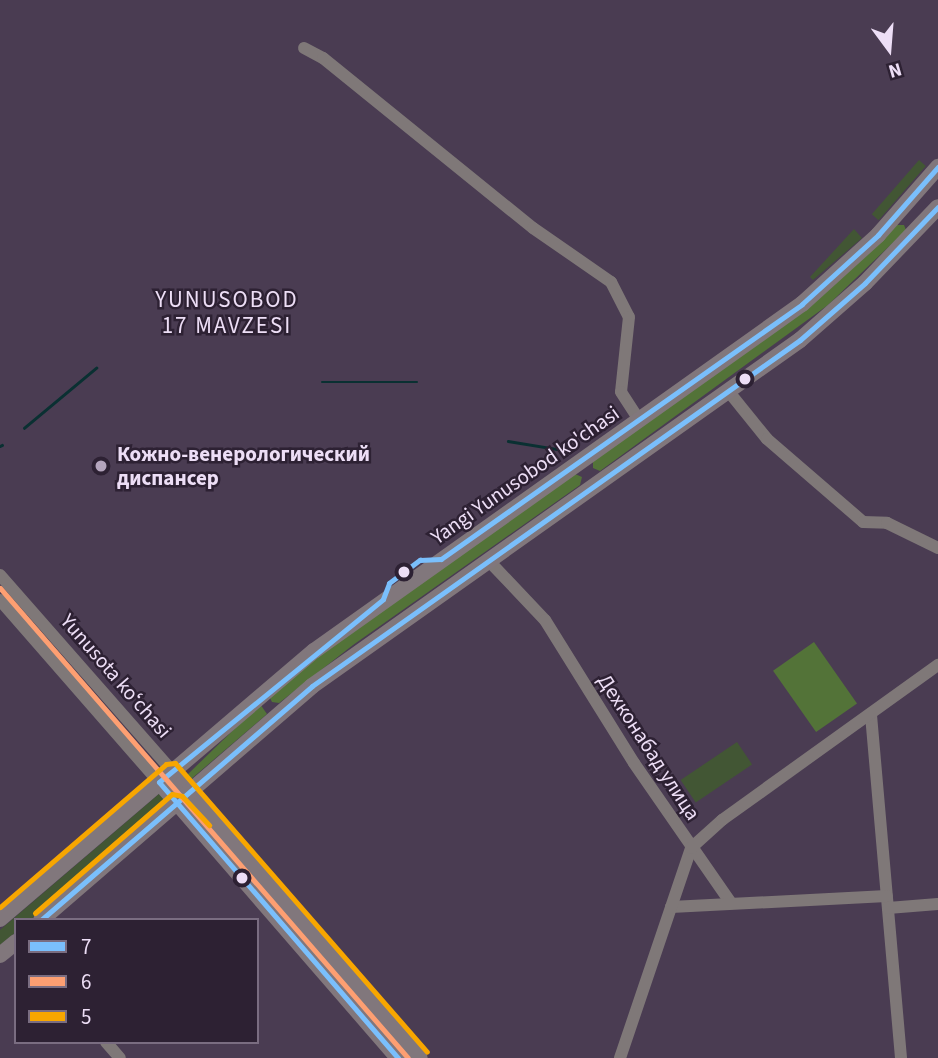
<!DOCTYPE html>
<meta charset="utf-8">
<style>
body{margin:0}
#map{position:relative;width:938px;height:1058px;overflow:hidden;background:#4a3c52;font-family:"Source Sans 3",sans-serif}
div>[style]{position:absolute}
.green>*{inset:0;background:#425634;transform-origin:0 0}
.forest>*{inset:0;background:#537338;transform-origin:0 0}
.stream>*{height:2.5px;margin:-1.25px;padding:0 1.25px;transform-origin:1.25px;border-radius:1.25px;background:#0a3032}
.minor>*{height:12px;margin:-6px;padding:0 6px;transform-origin:6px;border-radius:6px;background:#7f7878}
.major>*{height:16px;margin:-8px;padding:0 8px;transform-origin:8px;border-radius:8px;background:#81777c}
.bus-1>*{height:5px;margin:-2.5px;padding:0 2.5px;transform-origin:2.5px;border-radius:2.5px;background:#7abffc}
.bus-2>*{height:5px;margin:-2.5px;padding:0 2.5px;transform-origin:2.5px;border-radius:2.5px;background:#fd9f72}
.bus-3>*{height:5px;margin:-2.5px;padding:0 2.5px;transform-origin:2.5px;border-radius:2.5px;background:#f7a600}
.dots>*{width:19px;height:19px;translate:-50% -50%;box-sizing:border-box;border:4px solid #2d2133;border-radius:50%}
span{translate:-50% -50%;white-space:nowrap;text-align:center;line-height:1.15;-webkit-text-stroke:5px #2d2133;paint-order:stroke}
.poi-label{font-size:21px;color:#eddef6;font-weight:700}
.left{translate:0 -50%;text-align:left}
.street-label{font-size:21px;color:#eddef6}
.neighbourhood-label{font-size:23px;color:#eddef6;letter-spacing:2px}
.legend{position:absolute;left:14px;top:918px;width:245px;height:126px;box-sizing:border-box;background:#2d2133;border:2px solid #7a6d81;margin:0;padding:9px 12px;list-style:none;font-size:21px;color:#eddef6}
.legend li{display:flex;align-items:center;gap:14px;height:35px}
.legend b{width:35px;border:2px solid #7a6d81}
.north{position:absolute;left:854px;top:14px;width:70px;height:70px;-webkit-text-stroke:5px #2d2133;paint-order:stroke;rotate:164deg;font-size:19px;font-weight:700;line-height:28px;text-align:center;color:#eddef6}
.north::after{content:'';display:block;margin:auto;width:24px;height:32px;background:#eddef6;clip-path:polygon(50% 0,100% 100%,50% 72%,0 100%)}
</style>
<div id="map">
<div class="green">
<i style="left:919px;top:160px;width:9px;height:72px;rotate:41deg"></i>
<i style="clip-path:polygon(854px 229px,862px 238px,813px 280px,810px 277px)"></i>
<i style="left:737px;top:742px;width:27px;height:68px;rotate:56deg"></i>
<i style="clip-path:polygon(160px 793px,165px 800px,162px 805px,30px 920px,16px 920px,16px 932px,0 945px,0 930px)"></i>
</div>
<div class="forest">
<i style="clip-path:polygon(897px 225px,904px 225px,906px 230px,828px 305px,600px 471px,593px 468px,593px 461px,822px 296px)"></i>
<i style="clip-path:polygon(575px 474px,582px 477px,580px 485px,353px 645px,279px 703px,272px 702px,270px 698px,308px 663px)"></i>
<i style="left:814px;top:642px;width:75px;height:50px;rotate:55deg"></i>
<i style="clip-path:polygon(260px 704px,267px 714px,190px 780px,186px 776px)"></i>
</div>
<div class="stream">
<i style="left:322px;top:382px;width:95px"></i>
<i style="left:24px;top:428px;width:94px;rotate:-39.8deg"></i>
<i style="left:508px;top:441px;width:56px;rotate:9.3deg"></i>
<i style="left:0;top:446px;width:2px;rotate:-27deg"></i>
</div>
<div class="minor">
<i style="left:304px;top:48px;width:21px;rotate:28deg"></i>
<i style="left:323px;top:58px;width:270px;rotate:39deg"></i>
<i style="left:533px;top:228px;width:95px;rotate:34.7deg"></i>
<i style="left:611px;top:282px;width:39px;rotate:63deg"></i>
<i style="left:629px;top:317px;width:75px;rotate:96.1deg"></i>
<i style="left:621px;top:392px;width:33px;rotate:57deg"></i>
<i style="left:729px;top:392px;width:60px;rotate:51deg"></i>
<i style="left:767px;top:439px;width:127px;rotate:40.8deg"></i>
<i style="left:863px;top:522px;width:24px;rotate:2deg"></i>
<i style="left:887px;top:523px;width:57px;rotate:26.1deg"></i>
<i style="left:489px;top:561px;width:81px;rotate:46.5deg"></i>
<i style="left:545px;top:620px;width:168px;rotate:58.1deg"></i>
<i style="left:634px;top:763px;width:170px;rotate:55.3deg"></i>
<i style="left:0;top:575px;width:261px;rotate:48.7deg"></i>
<i style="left:0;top:600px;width:242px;rotate:48.9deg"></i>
<i style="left:871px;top:715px;width:344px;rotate:85deg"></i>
<i style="left:671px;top:907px;width:216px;rotate:-2.9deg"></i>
<i style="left:888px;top:908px;width:50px;rotate:-4.6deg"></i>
<i style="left:106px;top:1042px;width:21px;rotate:49deg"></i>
<i style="left:620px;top:1058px;width:222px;rotate:-71.3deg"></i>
<i style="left:691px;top:848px;width:42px;rotate:-42.1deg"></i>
<i style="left:722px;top:820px;width:266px;rotate:-35.7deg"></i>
</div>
<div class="major">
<i style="left:172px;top:771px;width:379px;rotate:49.2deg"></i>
<i style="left:159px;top:782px;width:365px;rotate:49.1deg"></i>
<i style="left:0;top:919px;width:413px;rotate:-40.5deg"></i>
<i style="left:314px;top:651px;width:599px;rotate:-35.42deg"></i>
<i style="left:802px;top:304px;width:103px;rotate:-42.2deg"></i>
<i style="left:878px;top:235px;width:91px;rotate:-48.6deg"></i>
<i style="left:41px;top:920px;width:358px;rotate:-40.8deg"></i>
<i style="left:312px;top:686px;width:598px;rotate:-35.34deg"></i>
<i style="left:800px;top:340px;width:86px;rotate:-41.2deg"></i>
<i style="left:865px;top:283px;width:105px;rotate:-46.2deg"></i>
<i style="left:0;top:955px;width:21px;rotate:-39deg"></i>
</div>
<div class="bus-1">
<i style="left:41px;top:920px;width:358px;rotate:-40.8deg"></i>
<i style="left:312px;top:686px;width:598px;rotate:-35.34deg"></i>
<i style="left:800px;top:340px;width:86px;rotate:-41.2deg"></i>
<i style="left:865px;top:283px;width:105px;rotate:-46.2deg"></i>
<i style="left:398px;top:1058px;width:365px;rotate:-130.9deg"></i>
<i style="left:159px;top:782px;width:289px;rotate:-39.2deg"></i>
<i style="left:383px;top:599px;width:17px;rotate:-69deg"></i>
<i style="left:389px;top:583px;width:39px;rotate:-37deg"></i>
<i style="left:420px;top:560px;width:21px;rotate:-3deg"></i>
<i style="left:441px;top:559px;width:442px;rotate:-35.2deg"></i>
<i style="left:802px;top:304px;width:103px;rotate:-42.2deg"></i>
<i style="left:878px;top:235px;width:91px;rotate:-48.6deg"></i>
</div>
<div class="bus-2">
<i style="left:0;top:588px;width:622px;rotate:49.04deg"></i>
</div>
<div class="bus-3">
<i style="left:0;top:907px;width:219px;rotate:-40.7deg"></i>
<i style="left:166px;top:764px;width:9px;rotate:-6deg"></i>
<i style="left:175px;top:763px;width:383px;rotate:48.9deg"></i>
<i style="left:35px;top:913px;width:181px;rotate:-41deg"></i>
<i style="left:172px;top:794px;width:10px;rotate:11deg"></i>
<i style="left:182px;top:796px;width:40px;rotate:47deg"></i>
</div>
<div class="dots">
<i style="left:745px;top:379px;background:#eddef6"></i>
<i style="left:101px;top:466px;background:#b4a5bd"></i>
<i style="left:404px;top:572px;background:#eddef6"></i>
<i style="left:242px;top:878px;background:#eddef6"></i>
</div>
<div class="poi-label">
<span class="left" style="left:117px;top:466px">Кожно-венерологический<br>диспансер</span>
</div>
<div class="street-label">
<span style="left:525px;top:475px;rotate:-35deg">Yangi Yunusobod ko'chasi</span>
<span style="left:116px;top:676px;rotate:49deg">Yunusota koʻchasi</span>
<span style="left:649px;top:747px;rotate:57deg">Дехконабад улица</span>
</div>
<div class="neighbourhood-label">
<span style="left:227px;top:313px">YUNUSOBOD<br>17 MAVZESI</span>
</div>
<ul class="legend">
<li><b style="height:9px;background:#7abffc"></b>7</li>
<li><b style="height:9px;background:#fd9f72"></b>6</li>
<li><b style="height:9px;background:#f7a600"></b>5</li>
</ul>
<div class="north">N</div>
</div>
